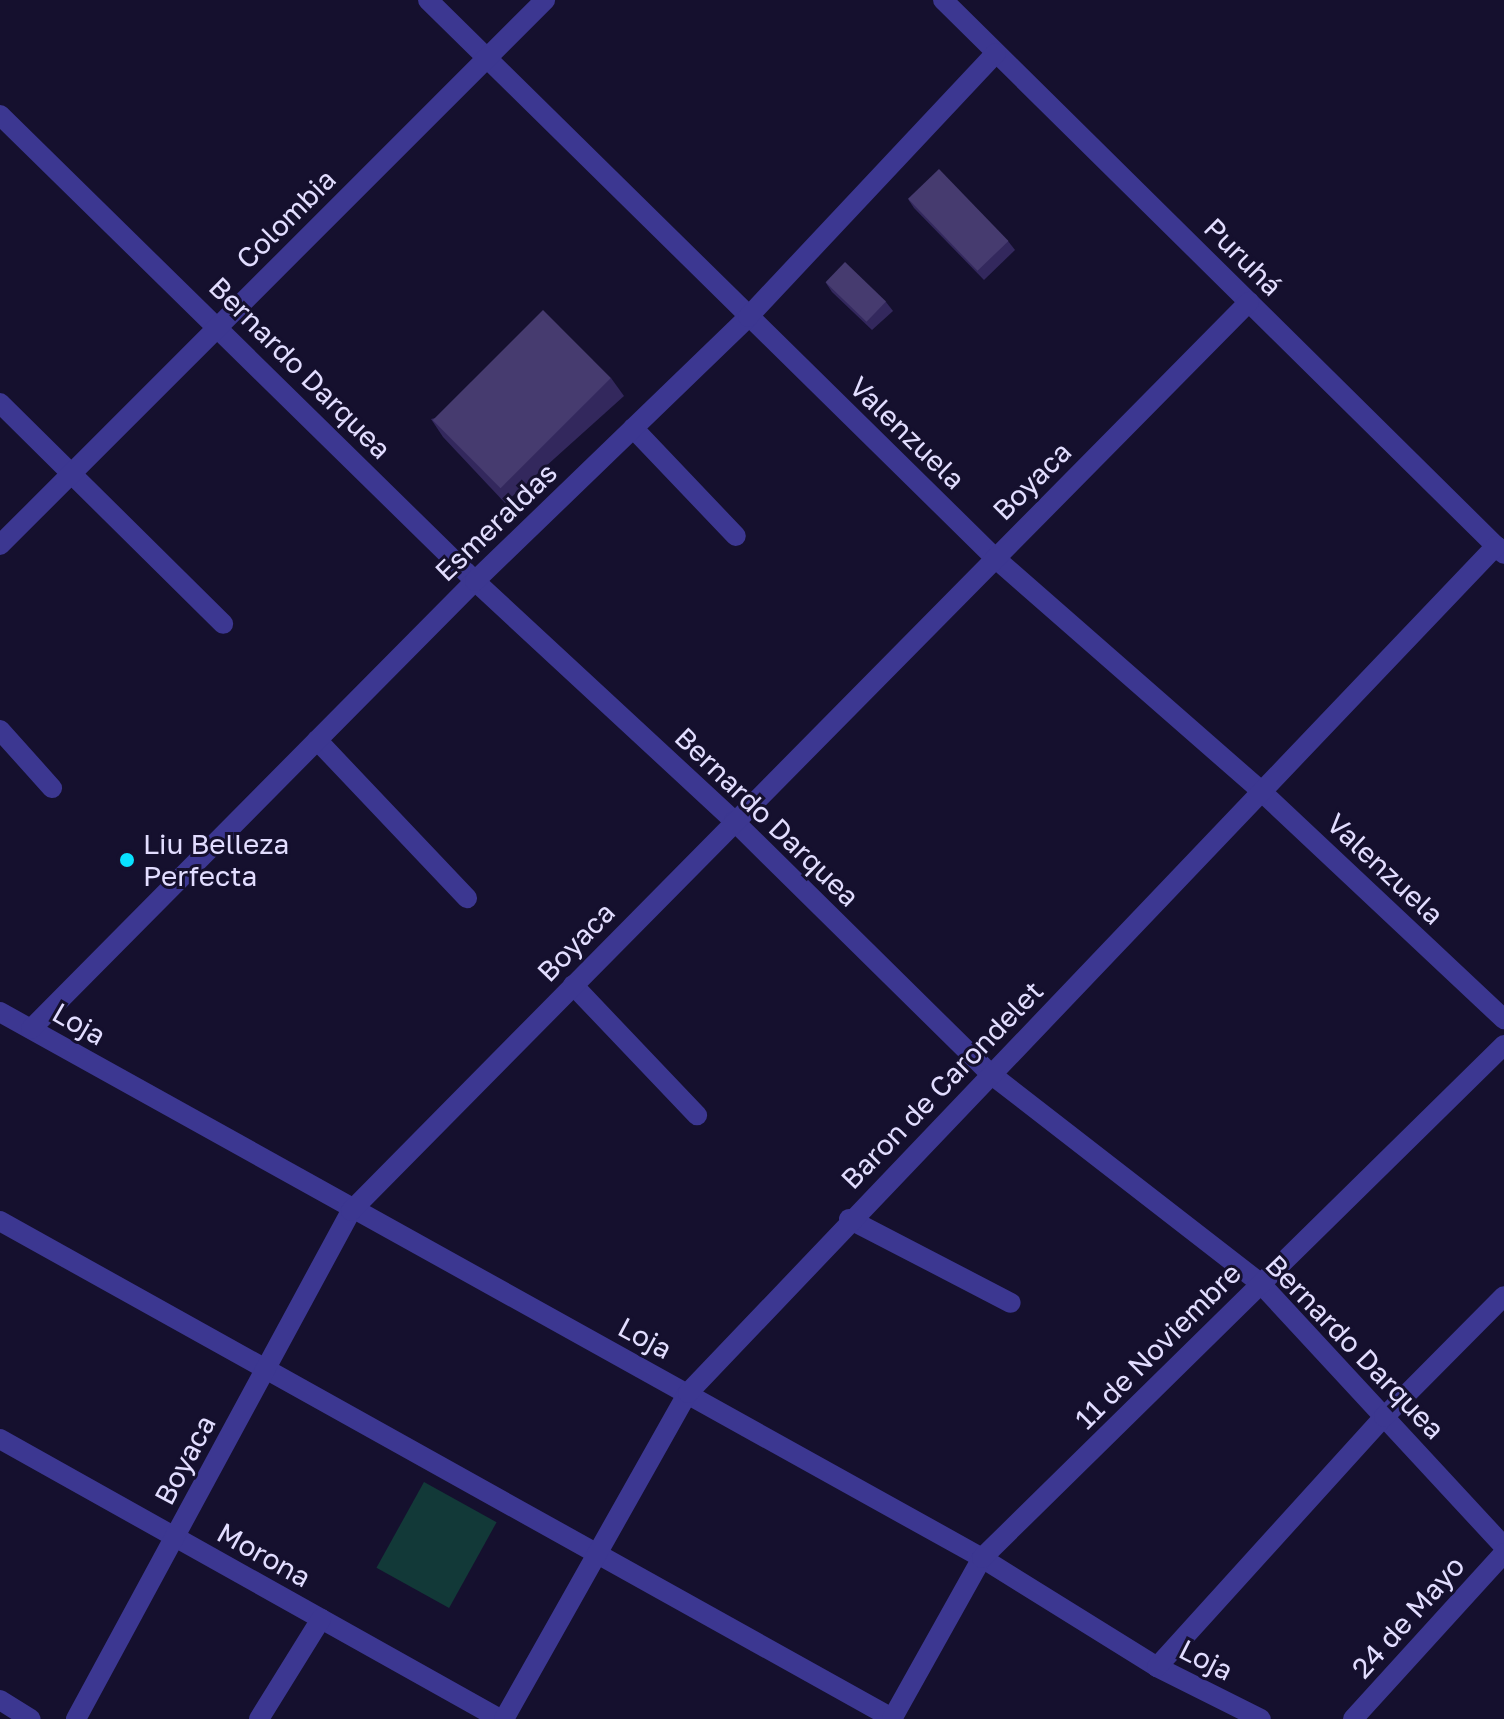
<!DOCTYPE html>
<meta charset="utf-8">
<style>
body{margin:0}
#map{position:relative;width:1504px;height:1719px;overflow:hidden;background:#15102e;font-family:"Golos Text",sans-serif}
div>[style]{position:absolute}
.green>*{inset:0;background:#123938;transform-origin:0 0}
.street>*{height:20px;margin:-10px;padding:0 10px;transform-origin:10px;border-radius:10px;background:#3c3791}
.wall>*{inset:0;background:#33285d}
.building>*{inset:0;background:#463b6f;transform-origin:0 0}
.dots>*{width:22px;height:22px;translate:-50% -50%;box-sizing:border-box;border:4px solid #15102e;border-radius:50%}
span{translate:-50% -50%;white-space:nowrap;text-align:center;line-height:1.15;-webkit-text-stroke:6px #15102e;paint-order:stroke}
.street-label{font-size:28px;color:#e2ddff}
.poi-label{font-size:28px;color:#e2ddff}
.left{translate:0 -50%;text-align:left}
</style>
<div id="map">
<div class="green">
<i style="left:424px;top:1482px;width:83px;height:98px;rotate:29deg"></i>
</div>
<div class="street">
<i style="left:428px;top:0;width:796px;rotate:44.54deg"></i>
<i style="left:995px;top:558px;width:355px;rotate:41.2deg"></i>
<i style="left:1262px;top:792px;width:332px;rotate:43.2deg"></i>
<i style="left:943px;top:0;width:788px;rotate:44.64deg"></i>
<i style="left:0;top:115px;width:665px;rotate:44.45deg"></i>
<i style="left:475px;top:581px;width:353px;rotate:42.8deg"></i>
<i style="left:734px;top:821px;width:362px;rotate:44.6deg"></i>
<i style="left:992px;top:1075px;width:341px;rotate:37.8deg"></i>
<i style="left:1261px;top:1284px;width:357px;rotate:47.2deg"></i>
<i style="left:0;top:403px;width:314px;rotate:44.7deg"></i>
<i style="left:633px;top:428px;width:149px;rotate:46.4deg"></i>
<i style="left:0;top:545px;width:771px;rotate:-45deg"></i>
<i style="left:0;top:730px;width:78px;rotate:48.1deg"></i>
<i style="left:317px;top:740px;width:218px;rotate:46.5deg"></i>
<i style="left:573px;top:985px;width:180px;rotate:46.4deg"></i>
<i style="left:0;top:1012px;width:1124px;rotate:29.07deg"></i>
<i style="left:982px;top:1558px;width:206px;rotate:31.9deg"></i>
<i style="left:1157px;top:1667px;width:116px;rotate:26.6deg"></i>
<i style="left:31px;top:1029px;width:631px;rotate:-45.26deg"></i>
<i style="left:475px;top:581px;width:380px;rotate:-44deg"></i>
<i style="left:748px;top:317px;width:362px;rotate:-46.8deg"></i>
<i style="left:849px;top:1219px;width:182px;rotate:27.4deg"></i>
<i style="left:0;top:1221px;width:1021px;rotate:29.13deg"></i>
<i style="left:0;top:1439px;width:573px;rotate:29.25deg"></i>
<i style="left:1157px;top:1667px;width:338px;rotate:-47.8deg"></i>
<i style="left:1384px;top:1417px;width:170px;rotate:-45.2deg"></i>
<i style="left:0;top:1700px;width:36px;rotate:32deg"></i>
<i style="left:76px;top:1719px;width:578px;rotate:-61.57deg"></i>
<i style="left:351px;top:1211px;width:1278px;rotate:-45.35deg"></i>
<i style="left:259px;top:1719px;width:118px;rotate:-58.2deg"></i>
<i style="left:504px;top:1719px;width:374px;rotate:-60.6deg"></i>
<i style="left:688px;top:1393px;width:1171px;rotate:-46.35deg"></i>
<i style="left:892px;top:1719px;width:184px;rotate:-60.8deg"></i>
<i style="left:982px;top:1558px;width:732px;rotate:-44.5deg"></i>
<i style="left:1353px;top:1719px;width:224px;rotate:-47.7deg"></i>
</div>
<div class="wall">
<i style="clip-path:polygon(908px 199px,1008px 241px,1015px 250px,984px 280px,914px 208px)"></i>
<i style="clip-path:polygon(826px 283px,886px 302px,893px 311px,872px 330px,832px 292px)"></i>
<i style="clip-path:polygon(611px 378px,624px 396px,505px 503px,443px 437px,431px 419px)"></i>
</div>
<div class="building">
<i style="left:939px;top:169px;width:100px;height:43px;rotate:46deg"></i>
<i style="left:845px;top:262px;width:57px;height:28px;rotate:44deg"></i>
<i style="left:543px;top:310px;width:96px;height:156px;rotate:45deg"></i>
</div>
<div class="dots">
<i style="left:127px;top:860px;background:#09e2ff"></i>
</div>
<div class="street-label">
<span style="left:286px;top:219px;rotate:-45deg">Colombia</span>
<span style="left:1243px;top:257px;rotate:45deg">Puruhá</span>
<span style="left:300px;top:368px;rotate:45deg">Bernardo Darquea</span>
<span style="left:907px;top:433px;rotate:44deg">Valenzuela</span>
<span style="left:1032px;top:481px;rotate:-45deg">Boyaca</span>
<span style="left:496px;top:522px;rotate:-44deg">Esmeraldas</span>
<span style="left:767px;top:817px;rotate:44deg">Bernardo Darquea</span>
<span style="left:1385px;top:869px;rotate:43deg">Valenzuela</span>
<span style="left:576px;top:942px;rotate:-46deg">Boyaca</span>
<span style="left:79px;top:1024px;rotate:30deg">Loja</span>
<span style="left:942px;top:1085px;rotate:-46deg">Baron de Carondelet</span>
<span style="left:645px;top:1338px;rotate:28deg">Loja</span>
<span style="left:1158px;top:1346px;rotate:-45deg">11 de Noviembre</span>
<span style="left:1355px;top:1347px;rotate:46deg">Bernardo Darquea</span>
<span style="left:185px;top:1460px;rotate:-62deg">Boyaca</span>
<span style="left:264px;top:1555px;rotate:29deg">Morona</span>
<span style="left:1408px;top:1617px;rotate:-48deg">24 de Mayo</span>
<span style="left:1206px;top:1660px;rotate:27deg">Loja</span>
</div>
<div class="poi-label">
<span class="left" style="left:143px;top:860px">Liu Belleza<br>Perfecta</span>
</div>
</div>
